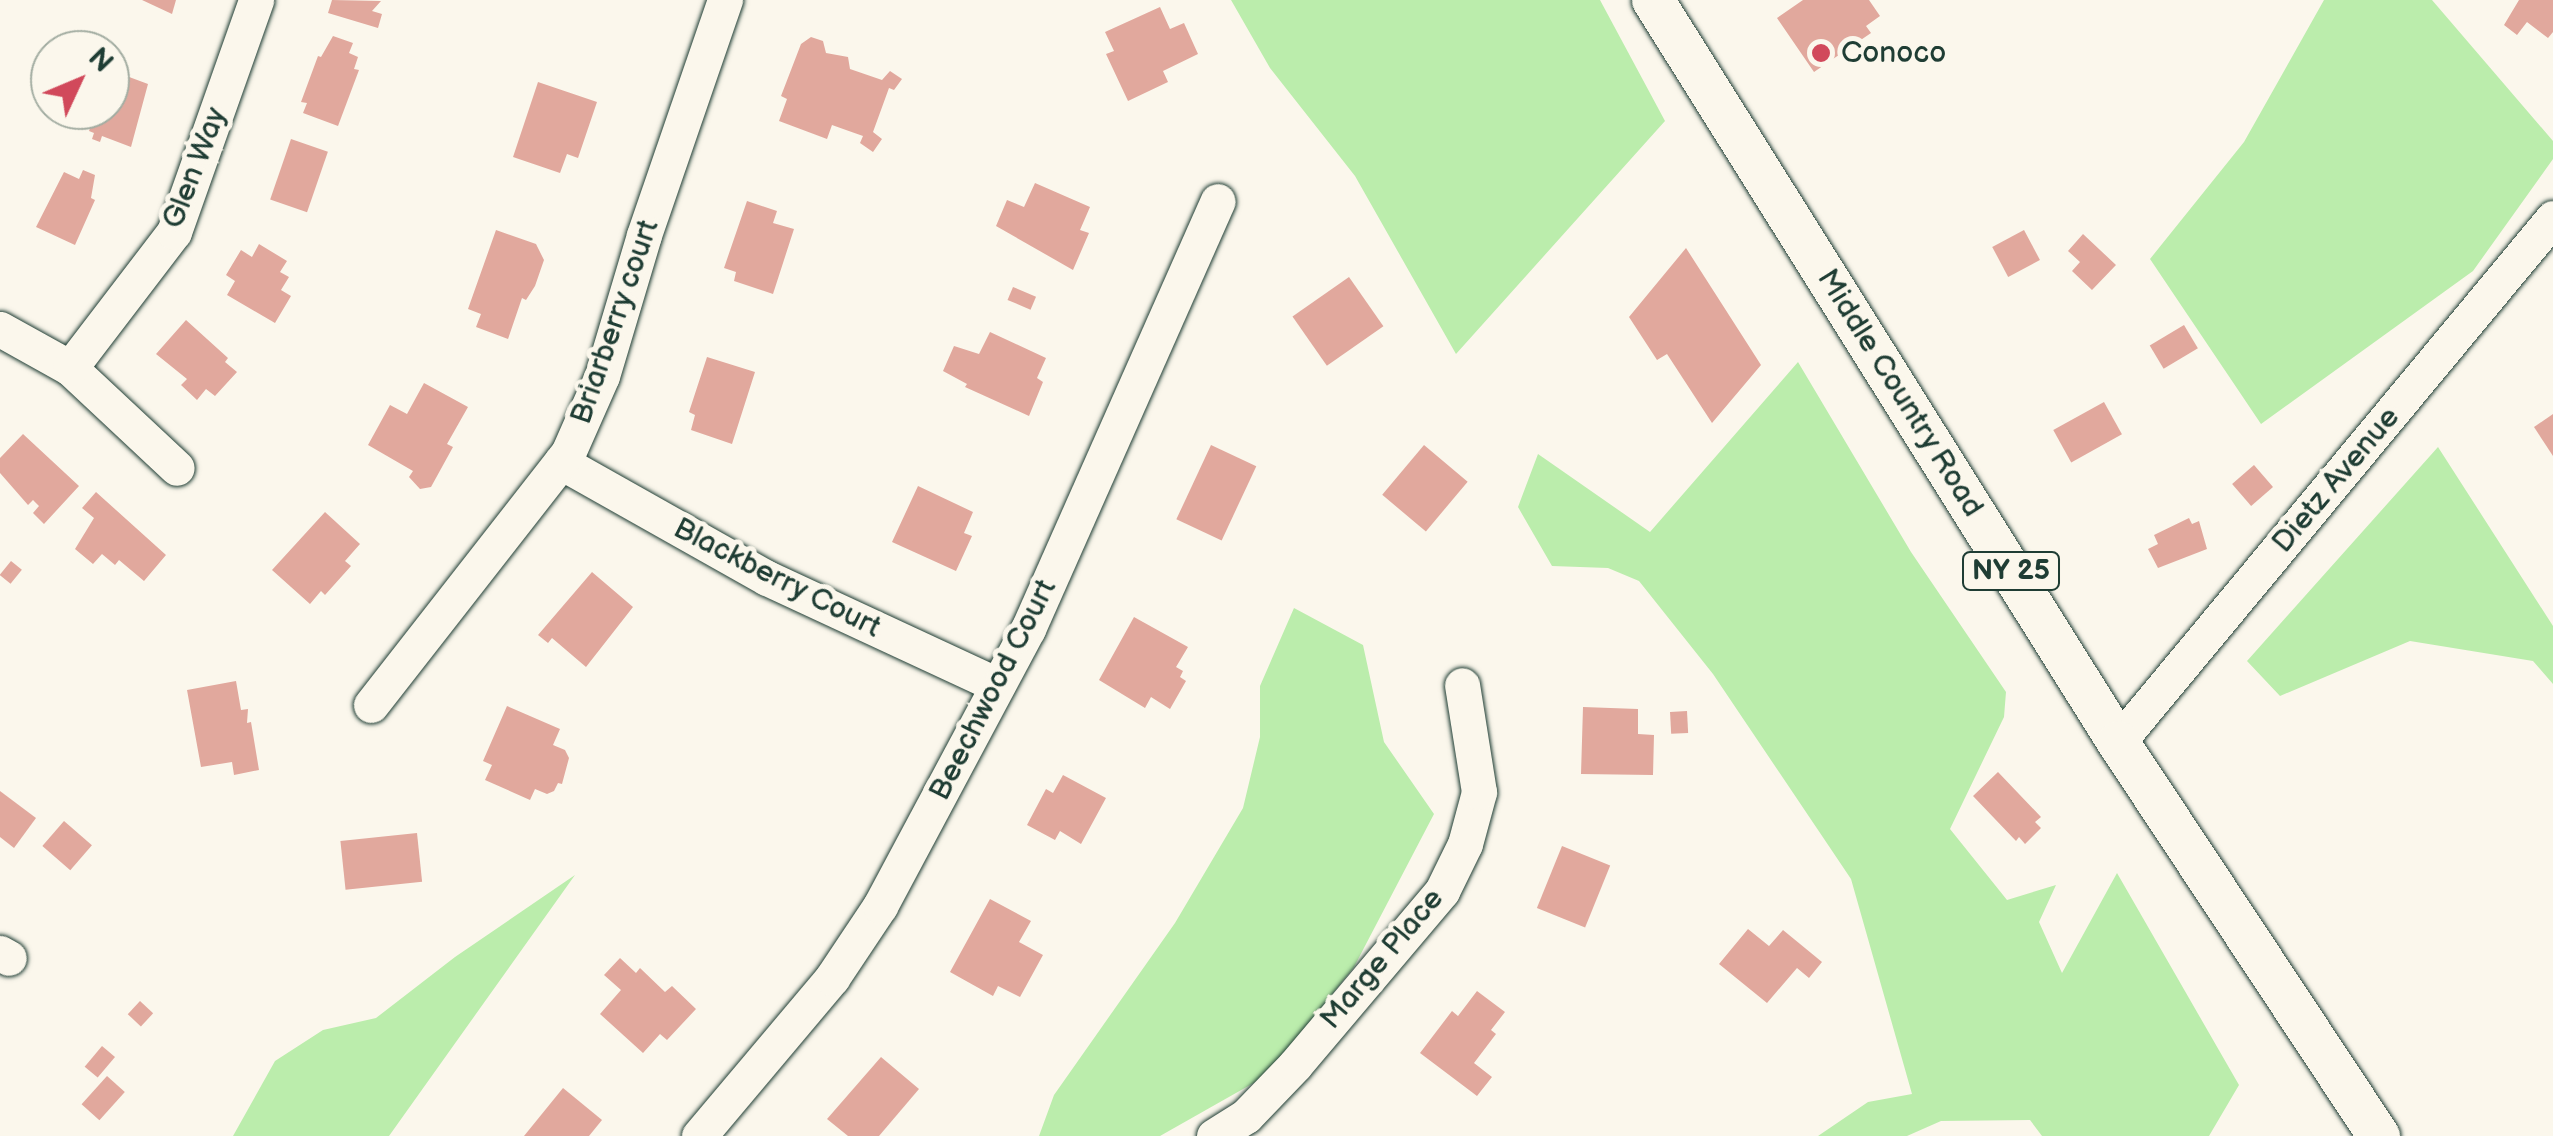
<!DOCTYPE html>
<style>
body{margin:0}
#map{position:relative;width:2553px;height:1136px;overflow:hidden;background:#fbf7ec;font-family:"Balsamiq Sans",sans-serif}
div>[style]{position:absolute}
.green>*{inset:0;background:#bbedac}
.building>*{inset:0;background:#e1a89d;transform-origin:0 0}
.roads{filter:drop-shadow(0 0 2px #1f3d34) drop-shadow(0 0 2px #1f3d34)}
.minor>*{height:35px;margin:-17.5px;padding:0 17.5px;transform-origin:17.5px;border-radius:17.5px;background:#fbf7ec}
.major>*{height:42px;margin:-21px;padding:0 21px;transform-origin:21px;border-radius:21px;background:#fbf7ec}
.dots>*{width:28px;height:28px;translate:-50% -50%;box-sizing:border-box;border:5px solid #fbf7ec;border-radius:50%}
span{translate:-50% -50%;white-space:nowrap;text-align:center;line-height:1.15;-webkit-text-stroke:10px #fbf7ec;paint-order:stroke}
.shield-label span{padding:2px 8px;background:#fbf7ec;border:2px solid;border-radius:8px;-webkit-text-stroke-width:0}
.shield-label{font-size:28px;color:#1f3d34;font-weight:700}
.poi-label{font-size:30px;color:#1f3d34}
.left{translate:0 -50%;text-align:left}
.street-label{font-size:30px;color:#1f3d34}
.north{position:absolute;left:30px;top:30px;width:100px;height:100px;box-sizing:border-box;background:#fbf7ec;border:2px solid #a3ada2;border-radius:50%;rotate:46deg;font-size:28px;font-weight:700;line-height:40px;text-align:center;color:#1f3d34}
.north::after{content:'';display:block;margin:auto;width:35px;height:45px;background:#d1495b;clip-path:polygon(50% 0,100% 100%,50% 72%,0 100%)}
</style>
<div id="map">
<div class="green">
<i style="clip-path:polygon(1231px 0,1600px 0,1665px 121px,1456px 354px,1355px 176px,1270px 68px)"></i>
<i style="clip-path:polygon(2324px 0,2432px 0,2553px 141px,2553px 159px,2473px 271px,2261px 424px,2150px 259px,2244px 142px)"></i>
<i style="clip-path:polygon(1798px 362px,1911px 552px,2006px 692px,2004px 717px,1950px 829px,2007px 900px,2056px 885px,2039px 922px,2062px 973px,2117px 873px,2239px 1085px,2209px 1136px,2042px 1136px,2030px 1120px,1941px 1121px,1907px 1136px,1818px 1136px,1868px 1102px,1912px 1094px,1851px 879px,1713px 674px,1639px 581px,1608px 568px,1552px 566px,1518px 507px,1538px 454px,1650px 532px)"></i>
<i style="clip-path:polygon(2438px 447px,2553px 626px,2553px 684px,2533px 661px,2410px 641px,2280px 696px,2247px 661px)"></i>
<i style="clip-path:polygon(1294px 608px,1363px 645px,1384px 742px,1434px 814px,1354px 967px,1266px 1076px,1160px 1136px,1039px 1136px,1054px 1095px,1175px 923px,1243px 808px,1260px 737px,1260px 686px)"></i>
<i style="clip-path:polygon(575px 875px,389px 1136px,233px 1136px,275px 1061px,323px 1030px,376px 1018px,455px 957px)"></i>
</div>
<div class="building">
<i style="clip-path:polygon(142px 0,176px 0,172px 14px)"></i>
<i style="clip-path:polygon(332px 0,381px 1px,372px 11px,382px 14px,378px 28px,328px 13px)"></i>
<i style="clip-path:polygon(1803px 0,1869px 0,1880px 16px,1866px 26px,1871px 33px,1814px 72px,1777px 18px)"></i>
<i style="clip-path:polygon(2519px 0,2553px 0,2553px 32px,2548px 38px,2527px 22px,2517px 35px,2504px 25px)"></i>
<i style="clip-path:polygon(1160px 7px,1170px 29px,1184px 23px,1198px 54px,1163px 71px,1168px 82px,1128px 101px,1106px 54px,1114px 51px,1105px 32px)"></i>
<i style="clip-path:polygon(333px 36px,353px 43px,349px 53px,358px 57px,354px 69px,359px 70px,338px 126px,303px 113px,307px 103px,301px 102px,318px 56px,321px 57px)"></i>
<i style="clip-path:polygon(811px 37px,823px 41px,826px 53px,848px 57px,850px 69px,882px 80px,890px 71px,902px 79px,894px 90px,889px 88px,873px 132px,882px 139px,873px 152px,860px 143px,863px 136px,846px 130px,832px 125px,827px 139px,779px 121px,787px 99px,781px 96px,801px 44px)"></i>
<i style="clip-path:polygon(113px 71px,148px 84px,131px 147px,102px 136px,100px 142px,92px 139px,94px 133px,89px 131px,97px 110px,110px 110px)"></i>
<i style="clip-path:polygon(538px 82px,597px 102px,578px 158px,567px 154px,560px 173px,513px 157px)"></i>
<i style="left:291px;top:139px;width:39px;height:64px;rotate:19deg"></i>
<i style="clip-path:polygon(83px 170px,95px 175px,91px 198px,95px 200px,75px 245px,36px 227px,64px 172px,79px 179px)"></i>
<i style="clip-path:polygon(1035px 183px,1090px 207px,1080px 230px,1089px 233px,1073px 270px,996px 226px,1007px 200px,1024px 207px)"></i>
<i style="clip-path:polygon(747px 201px,777px 211px,773px 223px,794px 229px,773px 294px,734px 281px,736px 272px,724px 268px)"></i>
<i style="clip-path:polygon(496px 230px,536px 244px,544px 260px,535px 286px,526px 300px,522px 298px,508px 339px,476px 327px,481px 314px,468px 309px)"></i>
<i style="left:2024px;top:230px;width:34px;height:36px;rotate:62deg"></i>
<i style="clip-path:polygon(2083px 234px,2116px 265px,2092px 290px,2072px 271px,2080px 262px,2068px 251px)"></i>
<i style="clip-path:polygon(259px 244px,287px 261px,280px 272px,289px 277px,281px 290px,291px 296px,275px 323px,227px 295px,235px 281px,226px 275px,241px 250px,252px 257px)"></i>
<i style="clip-path:polygon(1686px 248px,1761px 365px,1712px 423px,1667px 354px,1657px 360px,1629px 317px)"></i>
<i style="left:1349px;top:277px;width:60px;height:69px;rotate:55deg"></i>
<i style="left:1013px;top:287px;width:25px;height:14px;rotate:23deg"></i>
<i style="clip-path:polygon(186px 320px,228px 358px,225px 362px,237px 372px,215px 396px,206px 389px,197px 400px,181px 385px,187px 379px,156px 354px)"></i>
<i style="left:2184px;top:325px;width:27px;height:40px;rotate:59deg"></i>
<i style="clip-path:polygon(990px 332px,1046px 358px,1037px 378px,1043px 382px,1029px 416px,965px 387px,967px 384px,943px 371px,954px 346px,979px 354px)"></i>
<i style="clip-path:polygon(707px 357px,755px 372px,732px 444px,691px 430px,695px 415px,689px 412px)"></i>
<i style="clip-path:polygon(424px 383px,468px 407px,447px 444px,453px 447px,431px 487px,420px 489px,409px 477px,413px 471px,368px 445px,390px 405px,407px 414px)"></i>
<i style="left:2104px;top:402px;width:37px;height:58px;rotate:61deg"></i>
<i style="clip-path:polygon(2553px 414px,2553px 456px,2534px 427px)"></i>
<i style="clip-path:polygon(23px 434px,79px 486px,44px 524px,33px 513px,39px 506px,33px 500px,28px 505px,0 473px,0 458px)"></i>
<i style="left:1211px;top:445px;width:50px;height:82px;rotate:25deg"></i>
<i style="left:1424px;top:445px;width:57px;height:65px;rotate:40deg"></i>
<i style="left:2254px;top:465px;width:29px;height:29px;rotate:49deg"></i>
<i style="clip-path:polygon(918px 486px,973px 512px,964px 533px,972px 536px,956px 571px,892px 542px)"></i>
<i style="clip-path:polygon(96px 492px,166px 555px,144px 581px,119px 560px,115px 565px,102px 554px,93px 564px,75px 549px,94px 518px,82px 508px)"></i>
<i style="clip-path:polygon(325px 512px,360px 544px,345px 561px,351px 566px,325px 595px,321px 591px,310px 604px,272px 570px)"></i>
<i style="clip-path:polygon(2189px 518px,2192px 524px,2199px 521px,2207px 549px,2158px 568px,2148px 549px,2158px 544px,2154px 535px)"></i>
<i style="left:11px;top:561px;width:14px;height:18px;rotate:39deg"></i>
<i style="clip-path:polygon(592px 572px,633px 607px,586px 667px,552px 638px,548px 643px,538px 635px)"></i>
<i style="clip-path:polygon(1134px 617px,1188px 647px,1176px 667px,1183px 671px,1180px 677px,1186px 681px,1170px 709px,1151px 697px,1145px 708px,1099px 680px)"></i>
<i style="clip-path:polygon(236px 681px,241px 710px,248px 709px,247px 723px,251px 722px,259px 770px,234px 775px,232px 762px,201px 767px,187px 690px)"></i>
<i style="clip-path:polygon(507px 706px,560px 729px,553px 745px,565px 750px,569px 758px,562px 784px,558px 783px,554px 791px,547px 794px,535px 789px,530px 800px,485px 780px,492px 765px,483px 761px)"></i>
<i style="clip-path:polygon(1583px 707px,1638px 709px,1638px 734px,1654px 735px,1653px 775px,1581px 774px)"></i>
<i style="left:1687px;top:711px;width:22px;height:17px;rotate:87deg"></i>
<i style="clip-path:polygon(1998px 772px,2041px 817px,2035px 822px,2041px 828px,2025px 844px,2019px 837px,2016px 841px,1973px 796px)"></i>
<i style="clip-path:polygon(1063px 775px,1106px 798px,1081px 844px,1060px 831px,1055px 840px,1027px 825px,1046px 789px,1053px 793px)"></i>
<i style="clip-path:polygon(0 791px,36px 818px,14px 848px,0 837px)"></i>
<i style="left:64px;top:821px;width:37px;height:33px;rotate:41deg"></i>
<i style="left:417px;top:833px;width:49px;height:77px;rotate:84deg"></i>
<i style="left:1562px;top:846px;width:52px;height:67px;rotate:22deg"></i>
<i style="clip-path:polygon(990px 899px,1031px 921px,1019px 942px,1043px 955px,1020px 997px,998px 986px,993px 996px,950px 972px)"></i>
<i style="clip-path:polygon(1748px 929px,1769px 946px,1783px 930px,1822px 962px,1809px 978px,1797px 968px,1767px 1003px,1719px 964px)"></i>
<i style="clip-path:polygon(620px 958px,636px 973px,640px 968px,665px 992px,672px 986px,696px 1009px,667px 1040px,660px 1034px,643px 1053px,600px 1014px,621px 990px,604px 975px)"></i>
<i style="clip-path:polygon(1477px 991px,1505px 1012px,1491px 1030px,1496px 1034px,1474px 1063px,1492px 1077px,1477px 1096px,1420px 1053px,1452px 1011px,1458px 1016px)"></i>
<i style="left:140px;top:1001px;width:18px;height:18px;rotate:43deg"></i>
<i style="left:102px;top:1046px;width:17px;height:27px;rotate:40deg"></i>
<i style="clip-path:polygon(881px 1057px,919px 1089px,879px 1136px,848px 1136px,827px 1119px)"></i>
<i style="left:107px;top:1076px;width:24px;height:38px;rotate:42deg"></i>
<i style="clip-path:polygon(563px 1088px,602px 1120px,589px 1136px,524px 1136px)"></i>
</div>
<div class="roads">
<div class="minor">
<i style="left:0;top:329px;width:80px;rotate:29.1deg"></i>
<i style="left:70px;top:368px;width:146px;rotate:43.1deg"></i>
<i style="left:70px;top:368px;width:171px;rotate:-52.6deg"></i>
<i style="left:174px;top:232px;width:246px;rotate:-70.5deg"></i>
<i style="left:561px;top:462px;width:236px;rotate:29.4deg"></i>
<i style="left:767px;top:578px;width:254px;rotate:24.9deg"></i>
<i style="left:371px;top:705px;width:320px;rotate:-52deg"></i>
<i style="left:568px;top:453px;width:84px;rotate:-66.2deg"></i>
<i style="left:602px;top:376px;width:147px;rotate:-73.4deg"></i>
<i style="left:644px;top:235px;width:249px;rotate:-71deg"></i>
<i style="left:2118px;top:742px;width:681px;rotate:-50.3deg"></i>
<i style="left:0;top:953px;width:10px;rotate:29deg"></i>
<i style="left:699px;top:1136px;width:207px;rotate:-49.9deg"></i>
<i style="left:832px;top:978px;width:87px;rotate:-56.3deg"></i>
<i style="left:880px;top:906px;width:314px;rotate:-61.9deg"></i>
<i style="left:1028px;top:629px;width:468px;rotate:-66.1deg"></i>
<i style="left:1214px;top:1136px;width:38px;rotate:-32deg"></i>
<i style="left:1246px;top:1116px;width:71px;rotate:-46.1deg"></i>
<i style="left:1295px;top:1065px;width:228px;rotate:-49.8deg"></i>
<i style="left:1442px;top:891px;width:52px;rotate:-63.9deg"></i>
<i style="left:1465px;top:844px;width:54px;rotate:-74.9deg"></i>
<i style="left:1479px;top:792px;width:108px;rotate:-99deg"></i>
</div>
<div class="major">
<i style="left:1653px;top:0;width:876px;rotate:57.93deg"></i>
<i style="left:2118px;top:742px;width:473px;rotate:56.5deg"></i>
</div>
</div>
<div class="dots">
<i style="left:1821px;top:53px;background:#d1495b"></i>
</div>
<div class="shield-label">
<span style="left:2011px;top:571px">NY 25</span>
</div>
<div class="poi-label">
<span class="left" style="left:1841px;top:53px">Conoco</span>
</div>
<div class="street-label">
<span style="left:195px;top:168px;rotate:-69deg">Glen Way</span>
<span style="left:615px;top:322px;rotate:-71deg">Briarberry court</span>
<span style="left:1900px;top:393px;rotate:58deg">Middle Country Road</span>
<span style="left:2336px;top:480px;rotate:-50deg">Dietz Avenue</span>
<span style="left:777px;top:578px;rotate:27deg">Blackberry Court</span>
<span style="left:993px;top:690px;rotate:-63deg">Beechwood Court</span>
<span style="left:1382px;top:959px;rotate:-50deg">Marge Place</span>
</div>
<div class="north">N</div>
</div>
